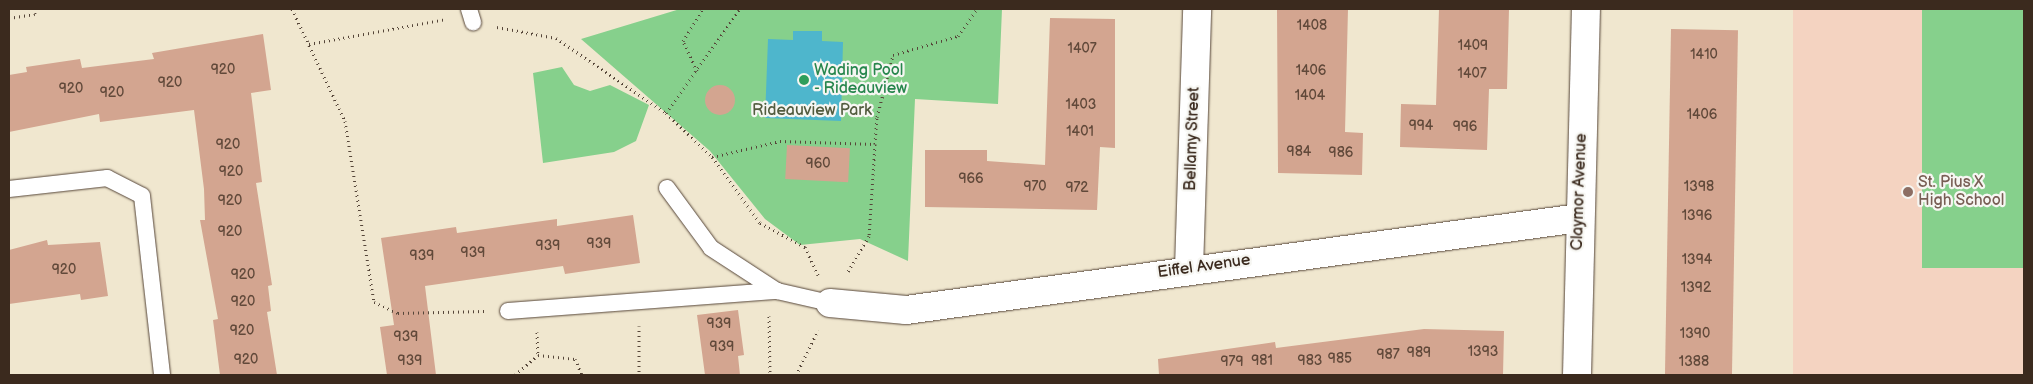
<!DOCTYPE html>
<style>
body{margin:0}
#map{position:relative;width:2033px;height:384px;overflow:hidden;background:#f0e7cf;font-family:"Balsamiq Sans",sans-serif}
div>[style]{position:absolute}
.built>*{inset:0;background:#f4d3c1;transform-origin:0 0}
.green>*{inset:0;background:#86d08c;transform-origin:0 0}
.water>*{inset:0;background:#4eb6cc}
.building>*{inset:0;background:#d3a590;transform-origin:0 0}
.round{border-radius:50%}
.path>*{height:3px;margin-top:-1.5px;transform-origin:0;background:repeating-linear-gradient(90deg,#564639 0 1px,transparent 0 5px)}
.roads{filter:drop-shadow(0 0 1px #564639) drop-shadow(0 0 1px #564639)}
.service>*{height:16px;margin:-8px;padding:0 8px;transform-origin:8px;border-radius:8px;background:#fff}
.minor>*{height:28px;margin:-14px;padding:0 14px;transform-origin:14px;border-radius:14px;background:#fff}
.dots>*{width:14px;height:14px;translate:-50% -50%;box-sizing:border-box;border:2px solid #f6f6f2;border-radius:50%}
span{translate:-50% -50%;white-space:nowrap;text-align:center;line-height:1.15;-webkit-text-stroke:4.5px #f6f6f2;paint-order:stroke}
.number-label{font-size:14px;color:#61493a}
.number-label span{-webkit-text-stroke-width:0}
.leisure-label{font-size:16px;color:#27864d}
.left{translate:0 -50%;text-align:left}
.park-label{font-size:16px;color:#525c3f}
.street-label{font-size:16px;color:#3b2a1e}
.education-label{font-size:16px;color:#785e54}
.frame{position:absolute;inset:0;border:10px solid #3b2a1e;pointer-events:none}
</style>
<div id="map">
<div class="built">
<i style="left:1793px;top:9px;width:231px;height:366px"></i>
</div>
<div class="green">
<i style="clip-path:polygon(680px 9px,1002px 9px,998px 104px,915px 99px,908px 261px,860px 239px,800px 245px,765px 219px,710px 151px,581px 39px)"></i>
<i style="left:1922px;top:9px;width:102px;height:259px"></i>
<i style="clip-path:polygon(562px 67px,574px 85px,590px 91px,610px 85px,649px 105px,636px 141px,614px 152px,543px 163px,533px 73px)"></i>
</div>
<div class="water">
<i style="clip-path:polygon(793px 31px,822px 31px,822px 41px,843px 42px,841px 121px,765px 118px,768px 39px,793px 40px)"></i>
</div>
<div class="building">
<i style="clip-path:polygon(1277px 9px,1348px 9px,1345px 132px,1363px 133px,1362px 175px,1278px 173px)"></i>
<i style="clip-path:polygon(1439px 9px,1509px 9px,1507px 89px,1489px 89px,1487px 150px,1400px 147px,1401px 104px,1436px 105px)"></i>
<i style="clip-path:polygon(1050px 18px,1115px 19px,1115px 148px,1100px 147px,1097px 210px,925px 207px,925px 150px,987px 150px,987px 161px,1045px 165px)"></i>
<i style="left:1671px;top:29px;width:67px;height:346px;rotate:1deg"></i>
<i style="clip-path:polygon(263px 34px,271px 90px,251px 93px,262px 182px,256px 183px,272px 285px,268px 286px,271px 311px,267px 312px,277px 375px,220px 375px,213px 320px,218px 319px,200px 220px,205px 220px,204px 189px,194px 110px,100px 122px,99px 114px,9px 132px,9px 75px,27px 72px,26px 67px,80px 59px,82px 68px,154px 59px,152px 53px)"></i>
<i class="round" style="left:705px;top:85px;width:30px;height:30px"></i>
<i style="left:787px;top:145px;width:63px;height:34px;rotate:3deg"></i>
<i style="clip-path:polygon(633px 215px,640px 263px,565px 274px,563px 266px,425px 286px,436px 375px,387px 375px,380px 327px,394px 325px,381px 238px,456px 227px,457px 233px,557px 219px,557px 226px)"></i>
<i style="clip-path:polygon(47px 240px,48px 245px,100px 242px,108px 296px,81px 300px,80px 294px,9px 304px,9px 250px)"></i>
<i style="clip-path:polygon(738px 310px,744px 355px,738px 356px,740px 375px,705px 375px,697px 315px)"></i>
<i style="clip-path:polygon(1424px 329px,1504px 331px,1503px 375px,1159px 375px,1158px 359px,1275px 342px,1276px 348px)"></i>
</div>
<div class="path">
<i style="left:292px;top:9px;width:124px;rotate:64.7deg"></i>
<i style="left:345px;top:121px;width:183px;rotate:80.9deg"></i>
<i style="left:374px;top:302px;width:26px;rotate:25deg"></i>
<i style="left:398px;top:313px;width:87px;rotate:-1.3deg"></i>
<i style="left:9px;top:18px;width:26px;rotate:-9deg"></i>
<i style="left:35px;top:14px;width:5px;rotate:-101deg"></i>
<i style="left:497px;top:27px;width:60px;rotate:10.6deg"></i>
<i style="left:556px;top:38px;width:133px;rotate:34.3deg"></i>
<i style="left:666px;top:113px;width:64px;rotate:43.7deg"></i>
<i style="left:712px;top:157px;width:82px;rotate:54deg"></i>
<i style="left:760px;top:223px;width:51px;rotate:28.1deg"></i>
<i style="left:805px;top:247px;width:31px;rotate:65deg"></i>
<i style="left:309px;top:44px;width:139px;rotate:-10.3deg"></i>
<i style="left:697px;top:71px;width:33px;rotate:-115deg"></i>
<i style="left:683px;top:41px;width:38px;rotate:-58deg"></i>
<i style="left:666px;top:113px;width:128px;rotate:-54.6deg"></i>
<i style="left:875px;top:144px;width:27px;rotate:-86deg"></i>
<i style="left:877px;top:117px;width:64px;rotate:-75.5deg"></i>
<i style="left:893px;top:55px;width:68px;rotate:-16.3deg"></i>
<i style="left:958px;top:36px;width:33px;rotate:-55deg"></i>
<i style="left:712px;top:157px;width:70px;rotate:-13.2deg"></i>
<i style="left:780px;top:141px;width:95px;rotate:1.8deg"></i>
<i style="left:875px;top:144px;width:92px;rotate:93.7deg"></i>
<i style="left:869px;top:236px;width:43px;rotate:120.7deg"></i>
<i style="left:769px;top:316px;width:59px;rotate:89deg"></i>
<i style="left:639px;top:326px;width:49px;rotate:90deg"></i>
<i style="left:537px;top:332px;width:23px;rotate:88deg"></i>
<i style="left:515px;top:375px;width:30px;rotate:-41deg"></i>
<i style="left:538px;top:355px;width:37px;rotate:6deg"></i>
<i style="left:575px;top:359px;width:17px;rotate:66deg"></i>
<i style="left:796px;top:375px;width:50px;rotate:-63.9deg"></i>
</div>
<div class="roads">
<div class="service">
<i style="left:469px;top:9px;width:14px;rotate:73deg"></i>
<i style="left:667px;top:188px;width:74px;rotate:53.7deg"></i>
<i style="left:711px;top:248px;width:79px;rotate:33.1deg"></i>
<i style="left:777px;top:291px;width:54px;rotate:12.8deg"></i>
<i style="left:9px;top:189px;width:99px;rotate:-6.4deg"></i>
<i style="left:107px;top:178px;width:39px;rotate:27deg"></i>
<i style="left:142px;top:196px;width:180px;rotate:83.6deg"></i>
<i style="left:508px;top:311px;width:270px;rotate:-4.3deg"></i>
</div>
<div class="minor">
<i style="left:1189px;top:269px;width:260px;rotate:-88.2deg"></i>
<i style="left:830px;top:303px;width:76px;rotate:5.3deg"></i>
<i style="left:906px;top:310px;width:679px;rotate:-7.78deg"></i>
<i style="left:1577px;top:375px;width:366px;rotate:-88.6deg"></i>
</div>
</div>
<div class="dots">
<i style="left:804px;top:80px;background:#2e9e5b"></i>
<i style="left:1908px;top:192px;background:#8d6e63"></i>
</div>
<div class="number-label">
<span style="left:1312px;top:26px">1408</span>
<span style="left:1473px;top:46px">1409</span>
<span style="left:1082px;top:49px">1407</span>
<span style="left:1704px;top:55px">1410</span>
<span style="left:223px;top:70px">920</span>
<span style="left:1311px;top:71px">1406</span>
<span style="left:1472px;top:74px">1407</span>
<span style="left:170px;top:83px">920</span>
<span style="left:71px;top:89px">920</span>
<span style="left:112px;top:93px">920</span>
<span style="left:1310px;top:96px">1404</span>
<span style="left:1081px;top:105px">1403</span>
<span style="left:1702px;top:115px">1406</span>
<span style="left:1421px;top:126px">994</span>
<span style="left:1465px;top:127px">996</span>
<span style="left:1080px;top:132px">1401</span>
<span style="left:228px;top:145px">920</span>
<span style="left:1299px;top:152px">984</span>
<span style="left:1341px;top:153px">986</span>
<span style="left:818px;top:164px">960</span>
<span style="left:231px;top:172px">920</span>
<span style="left:971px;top:179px">966</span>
<span style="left:1035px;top:187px">970</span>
<span style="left:1699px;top:187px">1398</span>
<span style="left:1077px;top:188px">972</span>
<span style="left:230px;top:201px">920</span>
<span style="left:1697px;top:216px">1396</span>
<span style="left:230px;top:232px">920</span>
<span style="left:599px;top:244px">939</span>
<span style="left:548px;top:246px">939</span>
<span style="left:473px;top:253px">939</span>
<span style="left:422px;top:256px">939</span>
<span style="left:1697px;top:260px">1394</span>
<span style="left:64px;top:270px">920</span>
<span style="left:243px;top:275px">920</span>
<span style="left:1696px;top:288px">1392</span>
<span style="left:243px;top:302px">920</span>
<span style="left:719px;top:324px">939</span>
<span style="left:242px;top:331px">920</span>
<span style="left:1695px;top:334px">1390</span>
<span style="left:406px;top:337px">939</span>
<span style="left:722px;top:347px">939</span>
<span style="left:1483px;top:352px">1393</span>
<span style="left:1419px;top:353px">989</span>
<span style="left:1388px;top:355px">987</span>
<span style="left:1340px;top:359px">985</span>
<span style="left:246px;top:360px">920</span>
<span style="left:410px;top:361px">939</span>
<span style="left:1262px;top:361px">981</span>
<span style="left:1310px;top:361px">983</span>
<span style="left:1232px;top:362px">979</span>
<span style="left:1694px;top:362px">1388</span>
</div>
<div class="leisure-label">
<span class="left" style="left:814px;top:80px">Wading Pool<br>- Rideauview</span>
</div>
<div class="park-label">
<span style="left:812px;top:111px">Rideauview Park</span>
</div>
<div class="street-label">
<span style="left:1193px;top:139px;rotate:-88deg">Bellamy Street</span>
<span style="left:1580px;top:192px;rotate:-88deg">Claymor Avenue</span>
<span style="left:1204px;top:267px;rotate:-8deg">Eiffel Avenue</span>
</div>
<div class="education-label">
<span class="left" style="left:1918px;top:192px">St. Pius X<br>High School</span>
</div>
<div class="frame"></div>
</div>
